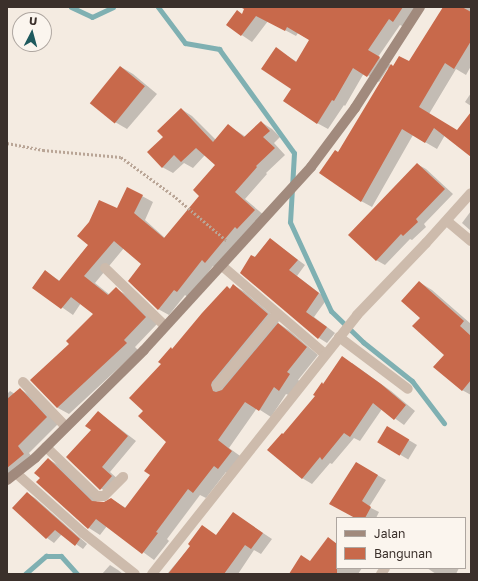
<!DOCTYPE html>
<style>
body{margin:0}
#map{position:relative;width:478px;height:581px;overflow:hidden;background:#f4ebe1;font-family:"Golos Text",sans-serif}
div>[style]{position:absolute}
.shadow>*{inset:0;background:#0003;transform-origin:0 0}
.stream>*{height:5px;margin:-2.5px;padding:0 2.5px;transform-origin:2.5px;border-radius:2.5px;background:#7fb0b2}
.building>*{inset:0;background:#c8694b;transform-origin:0 0}
.path>*{height:2.5px;margin-top:-1.25px;transform-origin:0;background:repeating-linear-gradient(90deg,#b9a596 0 2px,transparent 0 4px)}
.street>*{height:10px;margin:-5px;padding:0 5px;transform-origin:5px;border-radius:5px;background:#cdbbac}
.secondary>*{height:10px;margin:-5px;padding:0 5px;transform-origin:5px;border-radius:5px;background:#a18a7d}
span{translate:-50% -50%;white-space:nowrap;text-align:center;line-height:1.15;-webkit-text-stroke:3px #fbf5ee;paint-order:stroke}
.frame{position:absolute;inset:0;border:8px solid #3b302b;pointer-events:none}
.legend{position:absolute;left:336px;top:517px;width:130px;height:52px;box-sizing:border-box;background:#fbf5ee;border:1px solid #aea6a0;margin:0;padding:5px 7px;list-style:none;font-size:12px;color:#3b302b}
.legend li{display:flex;align-items:center;gap:8px;height:20px}
.legend b{width:20px;border:1px solid #aea6a0}
.north{position:absolute;left:12px;top:12px;width:40px;height:40px;box-sizing:border-box;background:#fbf5ee;border:1px solid #aea6a0;border-radius:50%;rotate:6deg;font-size:11px;font-weight:700;line-height:16px;text-align:center;color:#3b302b}
.north::after{content:'';display:block;margin:auto;width:14px;height:18px;background:#1f5a5e;clip-path:polygon(50% 0,100% 100%,50% 72%,0 100%)}
</style>
<div id="map">
<div class="shadow">
<i style="clip-path:polygon(246px 7px,417px 7px,404px 27px,400px 25px,378px 57px,394px 67px,409px 63px,444px 7px,471px 7px,471px 66px,466px 75px,456px 69px,429px 114px,457px 131px,471px 113px,471px 156px,445px 135px,437px 149px,413px 135px,372px 207px,361px 201px,339px 153px,389px 69px,388px 68px,379px 82px,364px 73px,345px 106px,344px 105px,328px 129px,317px 123px,292px 89px,276px 49px,297px 62px,310px 40px,298px 33px,296px 36px,268px 21px,252px 42px,227px 25px,242px 15px)"></i>
<i style="clip-path:polygon(121px 67px,133px 74px,157px 94px,127px 129px,115px 122px)"></i>
<i style="clip-path:polygon(471px 93px,471px 106px,465px 102px)"></i>
<i style="clip-path:polygon(181px 109px,192px 116px,216px 140px,229px 126px,246px 137px,261px 122px,272px 129px,280px 137px,274px 143px,285px 155px,266px 173px,267px 174px,245px 199px,265px 216px,216px 268px,213px 266px,189px 298px,185px 295px,169px 315px,158px 309px,143px 263px,124px 248px,95px 283px,110px 295px,116px 289px,127px 295px,157px 324px,135px 347px,138px 350px,69px 414px,58px 408px,31px 380px,70px 344px,95px 314px,81px 303px,73px 315px,33px 287px,45px 271px,60px 281px,117px 209px,142px 196px,153px 202px,145px 220px,165px 238px,201px 195px,216px 165px,205px 155px,193px 168px,184px 163px,173px 173px,162px 167px,165px 137px)"></i>
<i style="clip-path:polygon(417px 164px,426px 169px,453px 194px,424px 224px,426px 227px,412px 240px,410px 239px,385px 265px,376px 260px)"></i>
<i style="clip-path:polygon(471px 211px,471px 231px,462px 223px)"></i>
<i style="clip-path:polygon(270px 239px,305px 265px,297px 276px,327px 299px,314px 317px,335px 333px,327px 343px,319px 338px,241px 273px)"></i>
<i style="clip-path:polygon(419px 282px,432px 290px,471px 324px,471px 395px,462px 390px,445px 355px,421px 317px)"></i>
<i style="clip-path:polygon(233px 285px,245px 292px,279px 321px,278px 323px,290px 331px,318px 355px,298px 380px,301px 382px,291px 396px,286px 394px,271px 417px,257px 408px,229px 448px,243px 458px,230px 475px,226px 472px,206px 498px,200px 495px,167px 539px,169px 541px,154px 560px,107px 526px,100px 535px,89px 528px,37px 482px,41px 478px,48px 459px,60px 466px,98px 503px,104px 504px,111px 499px,126px 508px,151px 475px,167px 442px,144px 411px,162px 364px,173px 350px)"></i>
<i style="clip-path:polygon(352px 363px,391px 391px,415px 411px,404px 425px,382px 409px,360px 441px,354px 438px,332px 464px,330px 463px,312px 484px,302px 478px,283px 435px,316px 396px)"></i>
<i style="clip-path:polygon(20px 389px,31px 396px,58px 424px,29px 453px,34px 460px,7px 478px,7px 394px,10px 391px,15px 394px)"></i>
<i style="clip-path:polygon(98px 412px,136px 441px,110px 472px,120px 481px,109px 493px,100px 488px,92px 430px)"></i>
<i style="left:387px;top:427px;width:35px;height:17px;rotate:31deg"></i>
<i style="clip-path:polygon(356px 463px,386px 480px,369px 507px,379px 512px,376px 518px,356px 518px)"></i>
<i style="clip-path:polygon(27px 493px,35px 498px,87px 544px,83px 549px,62px 534px,54px 543px,47px 538px,14px 508px)"></i>
<i style="clip-path:polygon(233px 513px,272px 539px,261px 554px,254px 550px,238px 574px,167px 574px,191px 546px,217px 536px)"></i>
<i style="clip-path:polygon(328px 539px,337px 544px,337px 568px,362px 568px,358px 574px,290px 574px,310px 562px)"></i>
<i style="clip-path:polygon(110px 565px,118px 570px,123px 574px,102px 574px)"></i>
<i style="clip-path:polygon(427px 568px,459px 568px,456px 574px,436px 574px)"></i>
</div>
<div class="stream">
<i style="left:71px;top:7px;width:23px;rotate:25deg"></i>
<i style="left:92px;top:17px;width:23px;rotate:-25deg"></i>
<i style="left:158px;top:7px;width:45px;rotate:53.1deg"></i>
<i style="left:185px;top:43px;width:35px;rotate:10deg"></i>
<i style="left:219px;top:49px;width:128px;rotate:54.2deg"></i>
<i style="left:294px;top:153px;width:69px;rotate:93.3deg"></i>
<i style="left:290px;top:222px;width:98px;rotate:65.3deg"></i>
<i style="left:331px;top:311px;width:45px;rotate:44.1deg"></i>
<i style="left:363px;top:342px;width:63px;rotate:38.5deg"></i>
<i style="left:412px;top:381px;width:53px;rotate:52.7deg"></i>
<i style="left:25px;top:574px;width:28px;rotate:-41deg"></i>
<i style="left:46px;top:556px;width:15px"></i>
<i style="left:61px;top:556px;width:24px;rotate:48deg"></i>
</div>
<div class="building">
<i style="clip-path:polygon(240px 7px,403px 7px,393px 22px,389px 19px,368px 50px,380px 57px,367px 77px,353px 68px,334px 101px,332px 100px,317px 124px,283px 101px,291px 89px,261px 69px,276px 47px,296px 62px,309px 40px,287px 27px,285px 31px,256px 16px,241px 36px,226px 25px,237px 10px,242px 14px,244px 9px)"></i>
<i style="clip-path:polygon(443px 7px,462px 7px,471px 12px,471px 41px,454px 69px,445px 63px,419px 107px,457px 130px,471px 112px,471px 157px,434px 128px,425px 143px,402px 129px,361px 202px,319px 173px,335px 150px,338px 152px,391px 64px,393px 66px,399px 56px,409px 61px)"></i>
<i style="left:120px;top:66px;width:32px;height:48px;rotate:39deg"></i>
<i style="clip-path:polygon(181px 108px,213px 142px,228px 124px,244px 137px,261px 121px,270px 131px,263px 137px,275px 148px,256px 166px,257px 167px,235px 192px,255px 210px,237px 229px,235px 227px,205px 263px,202px 260px,177px 292px,174px 290px,158px 310px,128px 281px,141px 264px,114px 241px,84px 276px,108px 295px,116px 287px,146px 317px,124px 340px,127px 343px,57px 408px,30px 380px,69px 344px,66px 341px,93px 314px,71px 297px,61px 309px,32px 288px,45px 270px,59px 281px,88px 245px,77px 236px,89px 222px,99px 200px,117px 208px,127px 187px,143px 195px,134px 213px,164px 238px,199px 196px,193px 190px,215px 165px,196px 148px,181px 162px,174px 155px,162px 168px,147px 152px,163px 137px,157px 131px)"></i>
<i style="clip-path:polygon(417px 163px,445px 189px,416px 219px,418px 222px,403px 236px,401px 234px,376px 261px,348px 235px)"></i>
<i style="clip-path:polygon(270px 238px,298px 260px,289px 270px,319px 293px,306px 312px,327px 327px,318px 339px,240px 273px,251px 255px,255px 257px)"></i>
<i style="clip-path:polygon(419px 281px,464px 321px,460px 326px,471px 336px,471px 380px,462px 391px,433px 367px,444px 355px,412px 326px,420px 318px,401px 301px)"></i>
<i style="clip-path:polygon(233px 284px,268px 314px,212px 382px,211px 385px,213px 391px,216px 392px,222px 390px,278px 323px,307px 347px,287px 372px,290px 374px,279px 391px,274px 387px,259px 411px,245px 402px,218px 440px,232px 451px,218px 469px,214px 466px,193px 493px,188px 489px,156px 532px,158px 533px,142px 554px,96px 519px,88px 529px,36px 482px,40px 478px,34px 473px,48px 458px,92px 501px,104px 502px,111px 498px,125px 508px,150px 475px,144px 471px,166px 442px,138px 416px,143px 411px,129px 398px,161px 364px,158px 362px,171px 347px,172px 349px,202px 313px,227px 286px,230px 289px)"></i>
<i style="clip-path:polygon(342px 356px,381px 384px,406px 405px,394px 420px,373px 403px,350px 437px,344px 433px,322px 460px,320px 457px,302px 479px,267px 450px,282px 433px,283px 434px,315px 396px,313px 395px,322px 382px,323px 384px)"></i>
<i style="clip-path:polygon(20px 388px,47px 417px,18px 446px,24px 454px,7px 468px,7px 399px)"></i>
<i style="clip-path:polygon(98px 411px,128px 436px,102px 467px,112px 476px,100px 490px,66px 457px,91px 430px,85px 426px)"></i>
<i style="left:387px;top:426px;width:26px;height:19px;rotate:31deg"></i>
<i style="clip-path:polygon(356px 462px,378px 475px,362px 501px,371px 507px,365px 518px,355px 518px,329px 504px)"></i>
<i style="clip-path:polygon(27px 492px,80px 539px,75px 546px,55px 530px,46px 539px,12px 508px)"></i>
<i style="clip-path:polygon(233px 512px,263px 533px,251px 549px,245px 545px,224px 574px,168px 574px,190px 546px,188px 544px,202px 525px,216px 535px)"></i>
<i style="clip-path:polygon(328px 537px,337px 544px,337px 574px,289px 574px,301px 555px,310px 561px)"></i>
</div>
<div class="path">
<i style="left:7px;top:143px;width:37px;rotate:11deg"></i>
<i style="left:43px;top:150px;width:78px;rotate:5.1deg"></i>
<i style="left:121px;top:157px;width:64px;rotate:36.2deg"></i>
<i style="left:173px;top:195px;width:71px;rotate:40.4deg"></i>
</div>
<div class="street">
<i style="left:447px;top:221px;width:31px;rotate:40deg"></i>
<i style="left:221px;top:265px;width:137px;rotate:40.6deg"></i>
<i style="left:105px;top:268px;width:83px;rotate:44deg"></i>
<i style="left:339px;top:337px;width:86px;rotate:37deg"></i>
<i style="left:23px;top:382px;width:62px;rotate:46.3deg"></i>
<i style="left:217px;top:386px;width:94px;rotate:-50.2deg"></i>
<i style="left:46px;top:447px;width:71px;rotate:43.9deg"></i>
<i style="left:97px;top:496px;width:7px"></i>
<i style="left:104px;top:496px;width:27px;rotate:-45deg"></i>
<i style="left:17px;top:474px;width:89px;rotate:41.8deg"></i>
<i style="left:83px;top:533px;width:66px;rotate:38.3deg"></i>
<i style="left:152px;top:574px;width:330px;rotate:-51.6deg"></i>
<i style="left:357px;top:315px;width:100px;rotate:-46.2deg"></i>
<i style="left:426px;top:243px;width:67px;rotate:-48deg"></i>
<i style="left:381px;top:574px;width:7px;rotate:-56deg"></i>
</div>
<div class="secondary">
<i style="left:7px;top:480px;width:36px;rotate:-38deg"></i>
<i style="left:35px;top:458px;width:153px;rotate:-44.7deg"></i>
<i style="left:144px;top:350px;width:248px;rotate:-47.6deg"></i>
<i style="left:311px;top:167px;width:74px;rotate:-53.3deg"></i>
<i style="left:355px;top:108px;width:120px;rotate:-57.2deg"></i>
</div>
<div class="frame"></div>
<ul class="legend">
<li><b style="height:5px;background:#a18a7d"></b>Jalan</li>
<li><b style="height:11px;background:#c8694b"></b>Bangunan</li>
</ul>
<div class="north">U</div>
</div>
